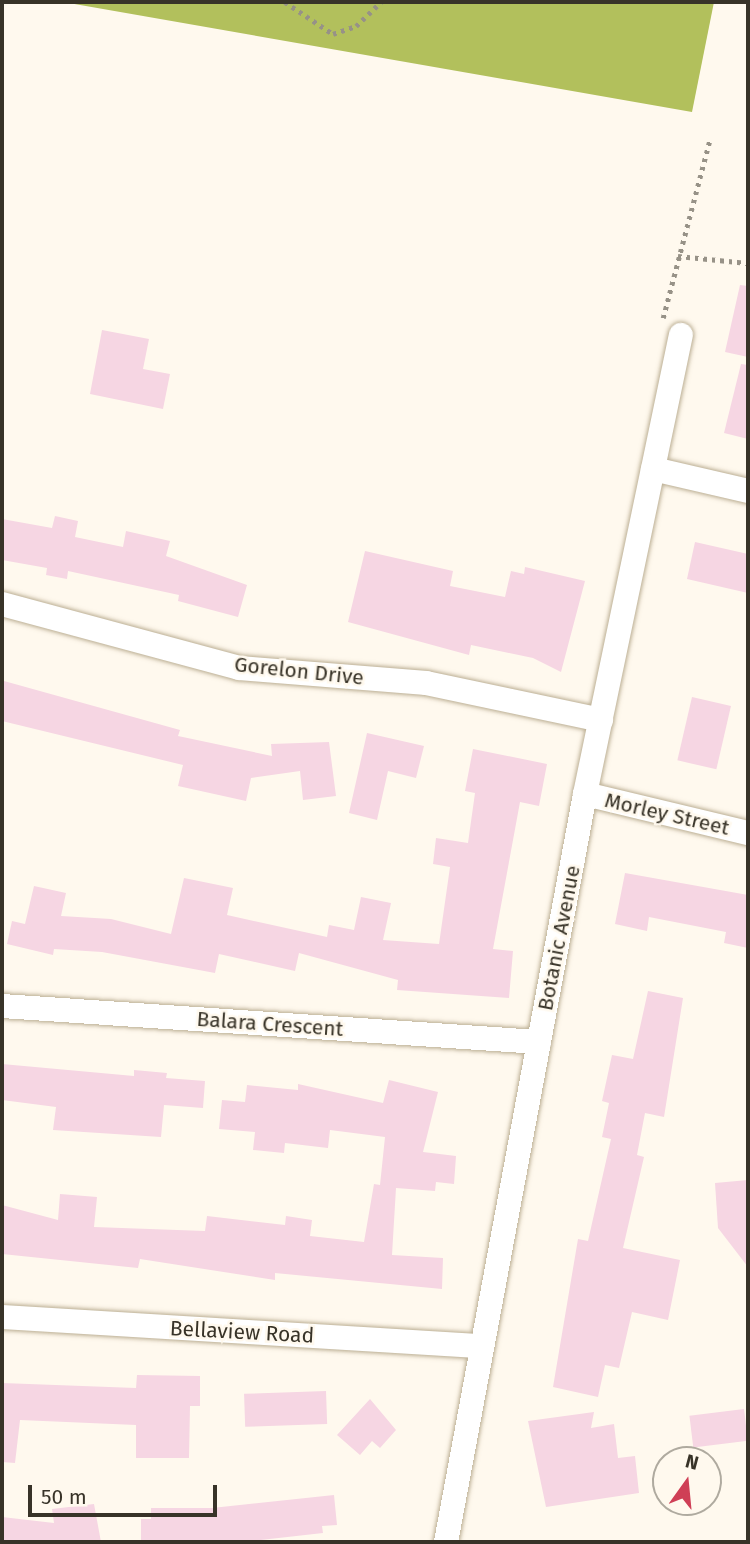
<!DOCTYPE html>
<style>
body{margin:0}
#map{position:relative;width:750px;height:1544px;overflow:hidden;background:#fff9ee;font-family:"Fira Sans",sans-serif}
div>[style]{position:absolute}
.forest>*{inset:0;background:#b2c05c}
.building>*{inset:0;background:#f6d6e3;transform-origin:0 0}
.path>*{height:4.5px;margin-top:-2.25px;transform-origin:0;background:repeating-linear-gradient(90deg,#979287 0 3.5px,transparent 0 8.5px)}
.roads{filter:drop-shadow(0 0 2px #bcaf94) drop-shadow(0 0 2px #bcaf94)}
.minor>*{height:24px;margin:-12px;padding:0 12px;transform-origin:12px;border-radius:12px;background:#fff}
span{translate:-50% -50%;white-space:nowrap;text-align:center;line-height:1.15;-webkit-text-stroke:5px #fff9ee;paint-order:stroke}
.street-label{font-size:21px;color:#383328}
.frame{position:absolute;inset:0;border:4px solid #383328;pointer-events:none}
.north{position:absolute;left:652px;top:1446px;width:70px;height:70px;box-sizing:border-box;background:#fff9ee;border:2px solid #afaa9f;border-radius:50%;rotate:15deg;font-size:19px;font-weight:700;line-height:28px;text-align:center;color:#383328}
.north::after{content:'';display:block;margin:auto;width:24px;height:32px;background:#cf3f56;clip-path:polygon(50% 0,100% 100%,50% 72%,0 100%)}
.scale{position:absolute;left:28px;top:1485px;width:189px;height:32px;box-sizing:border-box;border:4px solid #383328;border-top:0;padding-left:9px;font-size:21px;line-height:24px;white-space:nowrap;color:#383328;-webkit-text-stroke:5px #fff9ee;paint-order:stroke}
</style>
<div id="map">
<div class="forest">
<i style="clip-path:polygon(63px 2px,714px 2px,692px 112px)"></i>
</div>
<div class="building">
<i style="clip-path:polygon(740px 285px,748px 286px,748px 357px,725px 352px)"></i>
<i style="clip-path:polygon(102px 330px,149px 339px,143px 369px,170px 374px,163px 409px,90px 394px)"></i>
<i style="clip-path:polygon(741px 364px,748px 365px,748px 439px,724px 433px)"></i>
<i style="clip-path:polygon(55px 516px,78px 521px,75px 537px,123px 547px,126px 531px,170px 541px,166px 556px,247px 585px,238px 617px,178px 601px,179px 595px,68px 571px,67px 579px,46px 575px,47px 568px,2px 560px,2px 519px,52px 528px)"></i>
<i style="clip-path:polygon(695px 542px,748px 554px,748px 593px,687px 579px)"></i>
<i style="clip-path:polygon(365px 551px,453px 571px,450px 586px,505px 597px,511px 571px,524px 574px,525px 567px,585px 581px,561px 672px,533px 658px,471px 645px,469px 655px,348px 622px)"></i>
<i style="clip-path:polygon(4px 681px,180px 730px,178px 736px,272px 756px,271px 744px,329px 742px,336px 796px,303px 800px,300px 771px,251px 778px,246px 801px,178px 786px,183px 765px,2px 721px)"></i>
<i style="left:692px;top:697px;width:40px;height:65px;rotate:13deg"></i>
<i style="clip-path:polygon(367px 733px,424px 746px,416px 778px,388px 771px,377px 820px,349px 813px)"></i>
<i style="clip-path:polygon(473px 749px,547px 764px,539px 806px,520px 802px,493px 949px,513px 951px,509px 998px,397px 990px,398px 980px,299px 953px,295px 971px,219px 954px,215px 973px,102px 952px,54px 949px,53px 955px,7px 944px,12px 921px,25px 924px,34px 886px,66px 893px,61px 916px,111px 919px,171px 934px,184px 878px,233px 888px,227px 915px,327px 937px,329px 925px,354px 930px,361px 897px,391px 903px,383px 940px,439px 944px,450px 867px,433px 864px,436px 838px,468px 843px,475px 793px,465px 791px)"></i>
<i style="clip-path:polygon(625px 873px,748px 895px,748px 948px,724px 943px,726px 932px,649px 917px,647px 931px,615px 924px)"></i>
<i style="clip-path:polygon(648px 991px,683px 998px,664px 1117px,645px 1113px,637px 1155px,644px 1157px,623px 1248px,680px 1260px,668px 1320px,632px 1312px,619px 1368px,605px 1365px,598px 1397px,553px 1387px,578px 1239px,588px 1241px,611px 1139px,602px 1137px,609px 1103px,602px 1101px,612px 1055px,633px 1059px)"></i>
<i style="clip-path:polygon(2px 1064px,134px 1076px,134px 1070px,167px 1073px,166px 1078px,205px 1081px,203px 1108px,164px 1105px,161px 1137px,53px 1130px,56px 1107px,2px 1100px)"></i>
<i style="clip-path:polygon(389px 1080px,438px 1092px,423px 1152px,456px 1156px,454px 1184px,436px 1182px,435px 1191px,396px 1188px,392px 1255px,443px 1258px,442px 1289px,275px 1273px,275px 1280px,140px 1259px,138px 1268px,2px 1254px,2px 1205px,58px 1220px,60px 1194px,97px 1197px,94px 1227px,205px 1231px,207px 1216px,285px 1225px,286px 1216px,312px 1220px,310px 1236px,364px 1242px,374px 1184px,380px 1185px,385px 1137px,330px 1130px,328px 1148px,285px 1143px,284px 1153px,253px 1150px,255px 1132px,219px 1129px,222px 1100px,245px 1102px,247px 1085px,298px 1090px,298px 1084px,383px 1103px)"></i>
<i style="clip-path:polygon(748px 1180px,748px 1267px,718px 1228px,715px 1183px)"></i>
<i style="clip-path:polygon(137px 1375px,200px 1376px,200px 1406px,190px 1406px,189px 1458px,136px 1458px,136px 1425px,20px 1420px,15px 1463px,2px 1462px,2px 1383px,136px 1388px)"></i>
<i style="left:326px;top:1391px;width:33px;height:82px;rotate:88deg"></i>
<i style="clip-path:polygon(370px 1399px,396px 1430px,380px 1448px,372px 1441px,360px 1455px,337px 1435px)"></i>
<i style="left:744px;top:1409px;width:32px;height:55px;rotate:83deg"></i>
<i style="clip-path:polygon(594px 1412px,591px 1428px,614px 1424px,618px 1458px,635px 1456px,639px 1493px,546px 1507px,528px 1421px)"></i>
<i style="clip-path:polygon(334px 1495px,337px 1525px,322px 1526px,323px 1533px,242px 1542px,141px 1542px,141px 1519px,151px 1519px,151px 1508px,212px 1508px)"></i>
<i style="clip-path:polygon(94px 1504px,101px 1542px,2px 1542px,2px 1517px,54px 1523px,52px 1509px)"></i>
</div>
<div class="path">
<i style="left:285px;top:2px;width:58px;rotate:33.7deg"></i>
<i style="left:333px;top:34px;width:24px;rotate:-19deg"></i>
<i style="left:356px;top:26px;width:35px;rotate:-44deg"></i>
<i style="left:678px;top:256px;width:70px;rotate:5.7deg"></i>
<i style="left:663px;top:318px;width:185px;rotate:-75.3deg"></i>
</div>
<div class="roads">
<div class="minor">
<i style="left:653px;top:469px;width:98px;rotate:13deg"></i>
<i style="left:2px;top:604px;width:245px;rotate:15.1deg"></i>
<i style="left:239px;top:668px;width:188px;rotate:4.6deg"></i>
<i style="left:426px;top:683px;width:179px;rotate:11.9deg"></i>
<i style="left:585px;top:794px;width:168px;rotate:13.5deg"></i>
<i style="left:2px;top:1006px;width:538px;rotate:3.84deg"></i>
<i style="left:2px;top:1317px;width:481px;rotate:3.5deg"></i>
<i style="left:446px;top:1542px;width:761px;rotate:-79.47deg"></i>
<i style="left:585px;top:794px;width:469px;rotate:-78.2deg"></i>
</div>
</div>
<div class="street-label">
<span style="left:299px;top:671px;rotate:6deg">Gorelon Drive</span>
<span style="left:667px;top:814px;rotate:13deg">Morley Street</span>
<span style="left:559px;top:938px;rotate:-79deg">Botanic Avenue</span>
<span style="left:270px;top:1024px;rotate:4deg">Balara Crescent</span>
<span style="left:242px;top:1332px;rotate:3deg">Bellaview Road</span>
</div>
<div class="frame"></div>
<div class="north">N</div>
<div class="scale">50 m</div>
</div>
